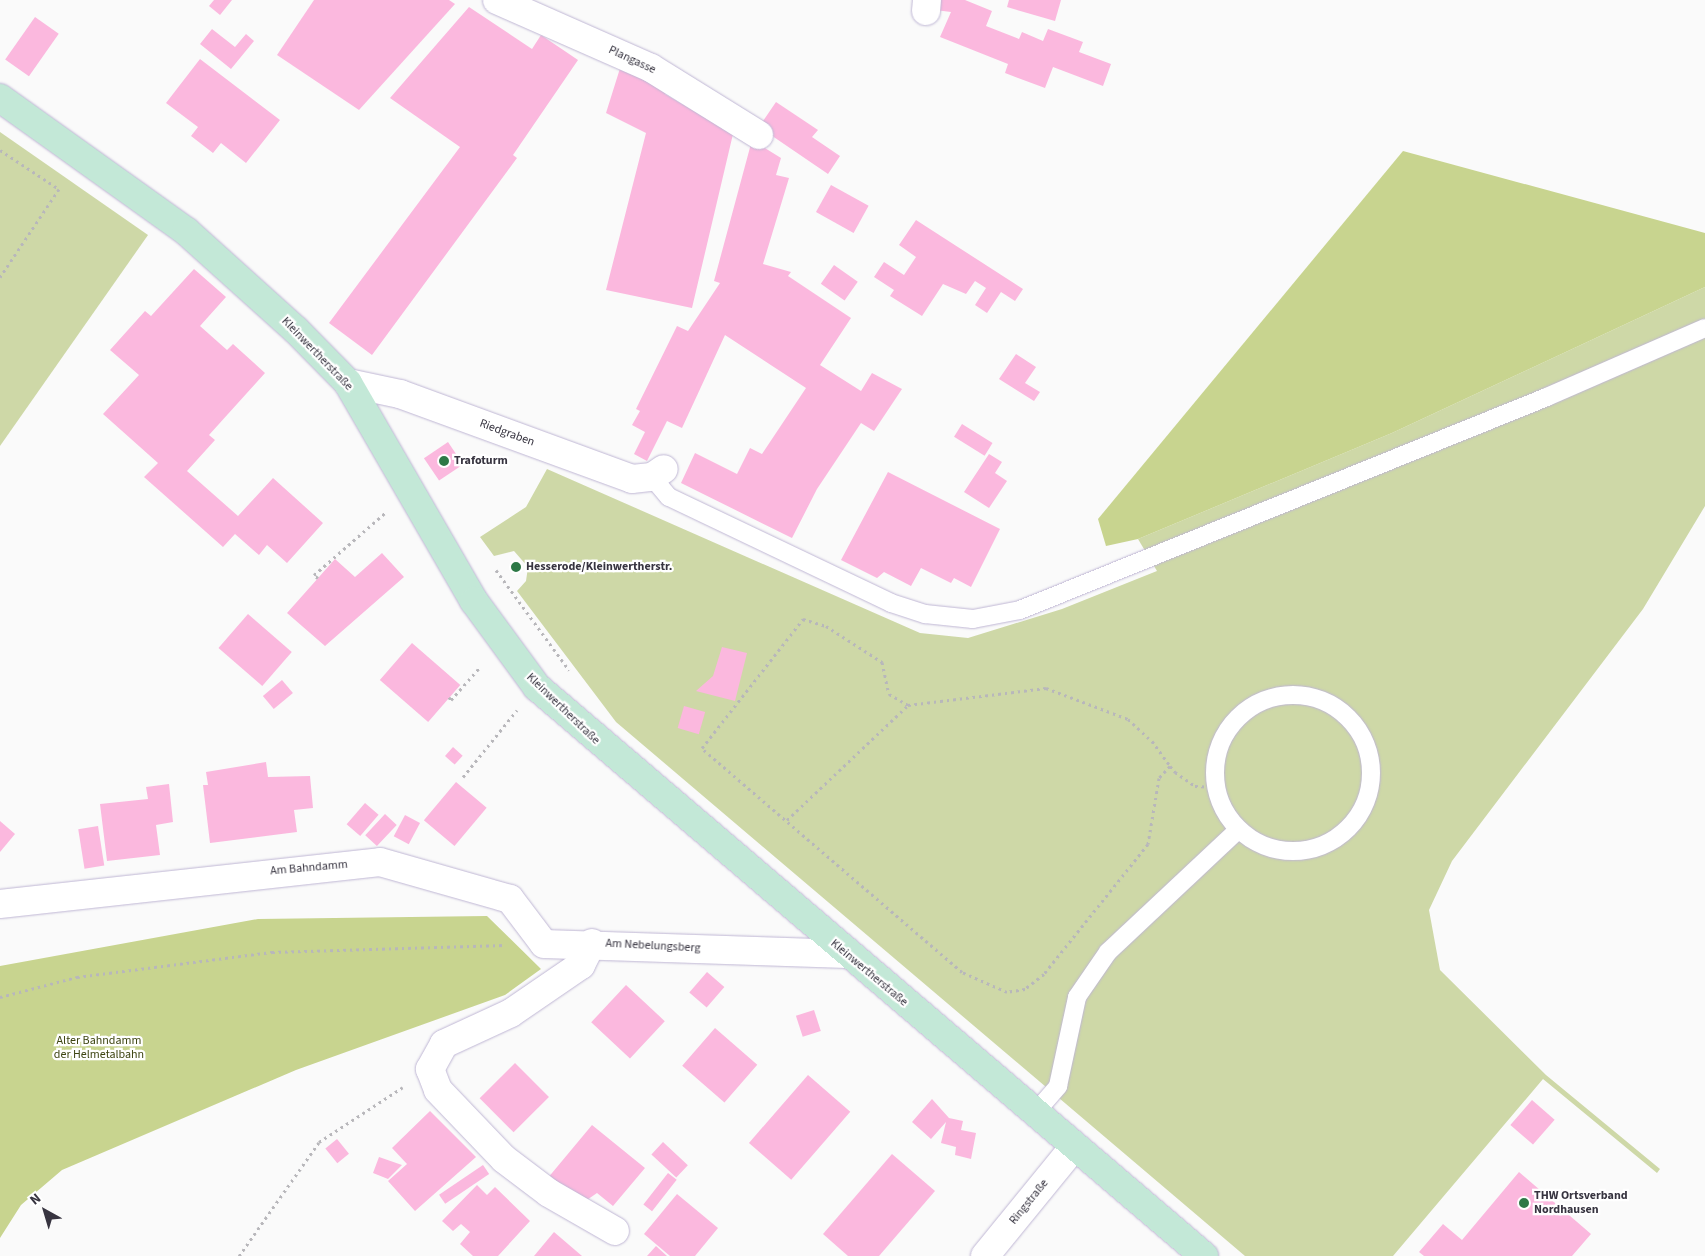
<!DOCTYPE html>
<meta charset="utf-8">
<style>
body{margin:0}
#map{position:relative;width:1705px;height:1256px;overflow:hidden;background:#fafafa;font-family:"Source Sans 3",sans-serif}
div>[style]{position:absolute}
.green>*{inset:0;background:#ced8a7}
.forest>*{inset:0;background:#c8d48f}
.building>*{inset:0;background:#fbb8de;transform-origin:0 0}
.path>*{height:3px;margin-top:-1.5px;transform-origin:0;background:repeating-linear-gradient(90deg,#b8b7bb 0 2.5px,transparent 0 6.5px)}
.roads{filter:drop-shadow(0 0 1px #bfb6d4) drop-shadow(0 0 1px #bfb6d4)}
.lane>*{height:18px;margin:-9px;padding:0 9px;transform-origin:9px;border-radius:9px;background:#fff}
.lane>.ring{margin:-9px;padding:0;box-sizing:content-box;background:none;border:18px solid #fff;border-radius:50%}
.street>*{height:28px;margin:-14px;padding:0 14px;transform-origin:14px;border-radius:14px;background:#fff}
.secondary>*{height:28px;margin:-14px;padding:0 14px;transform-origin:14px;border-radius:14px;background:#c3e8d7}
.dots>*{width:14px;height:14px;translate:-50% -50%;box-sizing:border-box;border:2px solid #fff;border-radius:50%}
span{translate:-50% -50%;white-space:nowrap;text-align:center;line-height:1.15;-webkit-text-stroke:4.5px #fff;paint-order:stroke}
.street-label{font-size:12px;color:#373440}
.poi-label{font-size:12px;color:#373440;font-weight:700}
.left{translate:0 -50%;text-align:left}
.park-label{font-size:12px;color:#3d4411}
.north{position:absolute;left:20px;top:1186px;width:50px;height:50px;-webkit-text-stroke:4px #fff;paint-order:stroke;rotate:321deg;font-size:14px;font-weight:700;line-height:20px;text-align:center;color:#373440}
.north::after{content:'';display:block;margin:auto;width:18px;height:22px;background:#373440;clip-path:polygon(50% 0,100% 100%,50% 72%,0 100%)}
</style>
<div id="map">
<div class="green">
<i style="clip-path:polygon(0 132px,148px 235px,0 446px)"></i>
<i style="clip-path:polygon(1705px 287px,1705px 506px,1643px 609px,1452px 861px,1429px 910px,1440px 970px,1546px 1075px,1660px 1169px,1657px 1173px,1543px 1079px,1393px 1256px,1245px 1256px,616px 722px,517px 591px,526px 581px,528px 567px,514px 551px,494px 556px,480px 537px,526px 507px,547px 469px,920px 633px,968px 638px,1062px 609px,1157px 571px,1138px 539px,1392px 433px)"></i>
</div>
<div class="forest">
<i style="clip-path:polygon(1403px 151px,1705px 233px,1705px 287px,1392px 433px,1138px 539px,1106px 546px,1098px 519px)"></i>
<i style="clip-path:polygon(487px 916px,541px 969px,505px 995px,296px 1070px,62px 1170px,21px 1205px,0 1238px,0 966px,258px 919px)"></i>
</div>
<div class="building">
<i style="clip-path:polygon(214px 0,232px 0,220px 15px,209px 6px)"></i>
<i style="clip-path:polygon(314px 0,449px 0,455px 4px,359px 110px,277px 55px)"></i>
<i style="clip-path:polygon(936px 0,965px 0,992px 11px,986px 26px,1019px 39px,1022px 32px,1043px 41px,1048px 29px,1083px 42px,1079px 52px,1111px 64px,1103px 86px,1053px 67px,1045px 88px,1005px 73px,1008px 64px,940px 37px,951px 12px,935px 10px)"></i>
<i style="clip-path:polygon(1009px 0,1061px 0,1055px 21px,1007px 7px)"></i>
<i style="clip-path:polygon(469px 7px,532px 49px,541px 35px,578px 60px,513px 155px,517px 158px,372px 355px,329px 323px,460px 147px,390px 98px)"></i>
<i style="left:35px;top:17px;width:29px;height:52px;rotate:35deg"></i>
<i style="clip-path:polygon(212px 29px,235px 47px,246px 34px,254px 41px,231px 69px,200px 44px)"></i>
<i style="clip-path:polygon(200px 59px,280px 120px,246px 163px,221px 143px,213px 153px,191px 136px,198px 127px,166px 103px)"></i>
<i style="clip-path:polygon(622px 62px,667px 86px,665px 94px,733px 134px,692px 308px,606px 290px,646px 133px,606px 113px)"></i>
<i style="clip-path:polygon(776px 102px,818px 130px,812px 137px,840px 156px,828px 174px,759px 127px)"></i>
<i style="clip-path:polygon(752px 140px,781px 158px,776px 175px,789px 178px,763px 264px,791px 272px,788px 276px,851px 318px,820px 365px,861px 391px,872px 373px,902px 389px,874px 431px,861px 423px,817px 489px,792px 538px,681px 483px,695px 453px,737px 474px,750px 448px,762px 454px,806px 388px,725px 335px,682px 428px,667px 421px,647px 461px,634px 454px,645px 432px,632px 425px,640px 411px,636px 409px,677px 326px,688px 331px,720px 283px,714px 281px)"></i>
<i style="left:831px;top:185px;width:43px;height:31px;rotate:29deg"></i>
<i style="clip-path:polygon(916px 220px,1023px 289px,1015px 301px,1001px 292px,987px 313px,975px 305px,986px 288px,975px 281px,966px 294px,943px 284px,922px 316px,890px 296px,894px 290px,874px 277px,884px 262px,904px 275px,916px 257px,899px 245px)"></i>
<i style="left:834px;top:265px;width:29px;height:23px;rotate:35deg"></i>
<i style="clip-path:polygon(194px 269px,226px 297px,200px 326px,227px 350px,233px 344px,265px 373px,209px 435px,215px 440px,187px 471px,238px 516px,273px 478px,323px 523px,287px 563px,267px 545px,259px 555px,235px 534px,223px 547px,144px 477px,158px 463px,103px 414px,139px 375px,110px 350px,145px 311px,151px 316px)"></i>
<i style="clip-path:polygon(1016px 354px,1036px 367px,1025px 383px,1040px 392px,1034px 401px,999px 379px)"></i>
<i style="left:962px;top:424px;width:36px;height:15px;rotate:32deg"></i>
<i style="left:448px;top:442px;width:27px;height:29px;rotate:56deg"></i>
<i style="clip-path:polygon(989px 454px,1002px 462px,995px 473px,1007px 481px,989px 508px,964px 492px)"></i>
<i style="clip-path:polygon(888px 472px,1000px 529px,971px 587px,954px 578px,951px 583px,921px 568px,911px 586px,884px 572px,877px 578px,841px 560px)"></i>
<i style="clip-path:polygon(382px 553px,404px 577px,325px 646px,287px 613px,335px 559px,355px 577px)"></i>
<i style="left:248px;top:614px;width:58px;height:45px;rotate:41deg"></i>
<i style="left:412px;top:643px;width:64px;height:49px;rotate:41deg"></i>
<i style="clip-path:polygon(722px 647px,747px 653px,735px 701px,696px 691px,713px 676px)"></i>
<i style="left:282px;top:680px;width:17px;height:25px;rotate:50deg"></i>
<i style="left:684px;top:706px;width:22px;height:23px;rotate:16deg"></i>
<i style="left:453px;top:747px;width:13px;height:12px;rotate:42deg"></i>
<i style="clip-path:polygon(266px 762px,268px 777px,310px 776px,313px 808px,294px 810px,297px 832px,210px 843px,203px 785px,208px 785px,206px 772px)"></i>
<i style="left:456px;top:782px;width:40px;height:50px;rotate:40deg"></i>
<i style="clip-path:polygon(169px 784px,173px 822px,156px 825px,160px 855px,107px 861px,100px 804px,148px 799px,146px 787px)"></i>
<i style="left:365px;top:803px;width:18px;height:28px;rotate:41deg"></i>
<i style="left:385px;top:814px;width:16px;height:29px;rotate:43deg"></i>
<i style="left:405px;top:815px;width:17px;height:24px;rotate:28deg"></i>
<i style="clip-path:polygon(0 821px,15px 834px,0 852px)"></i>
<i style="left:98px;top:826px;width:40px;height:20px;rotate:81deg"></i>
<i style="left:707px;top:972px;width:23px;height:27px;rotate:41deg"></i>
<i style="left:626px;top:985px;width:53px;height:51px;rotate:43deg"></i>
<i style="left:814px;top:1010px;width:22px;height:19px;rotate:72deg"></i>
<i style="left:715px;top:1028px;width:56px;height:50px;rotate:41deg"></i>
<i style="left:515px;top:1063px;width:48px;height:50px;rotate:45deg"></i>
<i style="left:808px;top:1075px;width:56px;height:90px;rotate:41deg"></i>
<i style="clip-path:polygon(932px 1099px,949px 1118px,963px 1121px,961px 1130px,976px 1133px,971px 1159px,955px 1155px,956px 1147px,941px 1143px,946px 1122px,931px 1139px,912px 1122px)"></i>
<i style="left:1532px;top:1100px;width:30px;height:33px;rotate:41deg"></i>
<i style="clip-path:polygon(430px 1111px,476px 1157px,415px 1211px,388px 1181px,407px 1164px,392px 1148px)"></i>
<i style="clip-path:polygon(592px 1125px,645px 1168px,613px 1206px,597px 1193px,584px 1202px,547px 1179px)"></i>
<i style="left:337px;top:1139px;width:19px;height:15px;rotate:51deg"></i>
<i style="left:663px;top:1142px;width:34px;height:17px;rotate:43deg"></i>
<i style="clip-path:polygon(892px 1154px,935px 1191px,879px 1256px,848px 1256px,823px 1234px)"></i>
<i style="clip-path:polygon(379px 1157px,402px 1165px,388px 1179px,373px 1173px)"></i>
<i style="left:483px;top:1165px;width:11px;height:53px;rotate:56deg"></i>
<i style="clip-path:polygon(1519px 1172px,1591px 1234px,1572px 1256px,1424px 1256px,1419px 1252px,1443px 1224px,1462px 1240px)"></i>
<i style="left:668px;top:1173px;width:11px;height:40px;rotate:38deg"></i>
<i style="clip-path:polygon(477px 1185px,487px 1195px,495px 1187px,530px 1221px,498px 1256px,473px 1256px,460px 1244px,470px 1232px,461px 1224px,453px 1231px,442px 1221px)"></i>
<i style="clip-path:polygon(677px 1194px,718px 1228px,695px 1256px,670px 1256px,644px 1234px)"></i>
<i style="clip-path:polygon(554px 1232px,582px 1256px,534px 1256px)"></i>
<i style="clip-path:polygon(656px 1246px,667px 1256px,647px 1256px)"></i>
</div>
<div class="path">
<i style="left:0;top:150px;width:71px;rotate:33.5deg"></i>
<i style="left:59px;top:189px;width:106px;rotate:123.8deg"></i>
<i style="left:496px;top:570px;width:124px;rotate:53.9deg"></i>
<i style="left:318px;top:578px;width:5px;rotate:-143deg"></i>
<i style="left:314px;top:575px;width:94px;rotate:-41.1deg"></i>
<i style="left:449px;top:697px;width:4px;rotate:56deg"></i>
<i style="left:451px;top:700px;width:45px;rotate:-48.6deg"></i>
<i style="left:1170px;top:766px;width:16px;rotate:133deg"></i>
<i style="left:1159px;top:778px;width:67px;rotate:99.5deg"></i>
<i style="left:1148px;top:844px;width:166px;rotate:128.7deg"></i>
<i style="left:1044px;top:974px;width:24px;rotate:142deg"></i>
<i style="left:1025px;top:989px;width:18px;rotate:171deg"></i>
<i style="left:1007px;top:992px;width:49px;rotate:-156deg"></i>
<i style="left:962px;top:972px;width:343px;rotate:-139.3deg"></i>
<i style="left:702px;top:748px;width:164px;rotate:-51.9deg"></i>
<i style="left:803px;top:619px;width:24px;rotate:17deg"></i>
<i style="left:826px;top:626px;width:67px;rotate:32.7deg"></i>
<i style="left:882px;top:662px;width:33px;rotate:78deg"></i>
<i style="left:889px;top:694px;width:22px;rotate:30deg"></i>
<i style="left:908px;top:705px;width:139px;rotate:-7deg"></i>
<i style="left:1046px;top:688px;width:88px;rotate:20.7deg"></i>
<i style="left:1128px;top:719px;width:33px;rotate:43deg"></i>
<i style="left:1152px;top:741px;width:31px;rotate:54deg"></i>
<i style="left:1170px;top:766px;width:8px;rotate:50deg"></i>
<i style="left:1175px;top:772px;width:24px;rotate:35deg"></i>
<i style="left:1195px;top:786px;width:21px;rotate:3deg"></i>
<i style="left:463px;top:777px;width:86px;rotate:-51.1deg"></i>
<i style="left:787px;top:820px;width:167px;rotate:-43.5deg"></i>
<i style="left:0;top:997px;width:80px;rotate:-14.6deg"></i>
<i style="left:77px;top:977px;width:197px;rotate:-7.3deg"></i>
<i style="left:272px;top:952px;width:233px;rotate:-1.7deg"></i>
<i style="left:239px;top:1256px;width:139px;rotate:-54.9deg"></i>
<i style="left:319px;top:1142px;width:100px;rotate:-33.2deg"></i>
</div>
<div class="roads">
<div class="lane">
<i style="left:652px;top:477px;width:26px;rotate:50deg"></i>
<i style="left:669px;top:497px;width:246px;rotate:25.5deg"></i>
<i style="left:891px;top:603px;width:36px;rotate:18deg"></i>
<i style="left:925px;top:614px;width:48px;rotate:5.9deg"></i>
<i style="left:973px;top:619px;width:48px;rotate:-10.8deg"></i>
<i style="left:1020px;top:610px;width:568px;rotate:-22.01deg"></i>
<i style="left:1547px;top:397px;width:172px;rotate:-23.6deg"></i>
<i class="ring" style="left:1215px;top:695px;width:138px;height:138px"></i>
<i style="left:1034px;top:1114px;width:37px;rotate:-49deg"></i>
<i style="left:1058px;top:1086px;width:91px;rotate:-77.9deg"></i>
<i style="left:1077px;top:997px;width:55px;rotate:-55.4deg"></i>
<i style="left:1108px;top:952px;width:178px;rotate:-43.2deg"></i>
</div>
<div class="street">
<i style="left:497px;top:0;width:168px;rotate:23.8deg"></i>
<i style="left:651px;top:68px;width:127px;rotate:31.8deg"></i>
<i style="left:926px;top:11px;width:11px;rotate:-85deg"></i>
<i style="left:348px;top:383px;width:53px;rotate:11.9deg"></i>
<i style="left:400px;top:394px;width:247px;rotate:20.1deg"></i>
<i style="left:632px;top:479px;width:20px;rotate:-6deg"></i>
<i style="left:652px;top:477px;width:14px;rotate:-34deg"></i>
<i style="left:0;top:904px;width:382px;rotate:-6.3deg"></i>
<i style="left:380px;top:862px;width:135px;rotate:15.9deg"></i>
<i style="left:510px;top:899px;width:56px;rotate:52.9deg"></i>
<i style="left:544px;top:944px;width:303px;rotate:1.9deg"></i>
<i style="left:592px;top:943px;width:25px;rotate:117deg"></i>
<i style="left:581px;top:965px;width:85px;rotate:145.6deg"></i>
<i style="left:511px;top:1013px;width:74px;rotate:155.2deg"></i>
<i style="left:444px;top:1044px;width:29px;rotate:119deg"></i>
<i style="left:430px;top:1069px;width:22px;rotate:69deg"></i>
<i style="left:438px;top:1090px;width:95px;rotate:46.3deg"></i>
<i style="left:504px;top:1159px;width:56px;rotate:37.1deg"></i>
<i style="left:549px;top:1193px;width:76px;rotate:29.9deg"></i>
<i style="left:985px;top:1256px;width:139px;rotate:-50.8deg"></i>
</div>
<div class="secondary">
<i style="left:0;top:98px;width:229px;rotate:35.6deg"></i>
<i style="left:186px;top:231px;width:148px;rotate:42deg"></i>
<i style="left:296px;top:330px;width:74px;rotate:45.5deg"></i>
<i style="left:348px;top:383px;width:252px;rotate:60deg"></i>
<i style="left:474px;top:601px;width:107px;rotate:53.8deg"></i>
<i style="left:537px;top:687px;width:877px;rotate:40.47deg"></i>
</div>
</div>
<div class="dots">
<i style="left:444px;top:461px;background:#2d7846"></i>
<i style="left:516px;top:567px;background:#2d7846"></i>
<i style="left:1524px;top:1203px;background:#2d7846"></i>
</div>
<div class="street-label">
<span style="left:632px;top:60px;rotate:25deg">Plangasse</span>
<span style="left:317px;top:354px;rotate:46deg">Kleinwertherstraße</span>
<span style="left:507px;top:433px;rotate:20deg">Riedgraben</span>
<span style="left:563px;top:709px;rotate:44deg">Kleinwertherstraße</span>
<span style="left:309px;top:868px;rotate:-5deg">Am Bahndamm</span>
<span style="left:653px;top:946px;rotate:3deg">Am Nebelungsberg</span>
<span style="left:869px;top:973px;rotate:40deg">Kleinwertherstraße</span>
<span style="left:1029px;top:1202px;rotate:-51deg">Ringstraße</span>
</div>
<div class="poi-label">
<span class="left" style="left:454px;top:461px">Trafoturm</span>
<span class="left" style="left:526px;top:567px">Hesserode/Kleinwertherstr.</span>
<span class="left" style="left:1534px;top:1203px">THW Ortsverband<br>Nordhausen</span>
</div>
<div class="park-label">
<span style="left:99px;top:1048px">Alter Bahndamm<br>der Helmetalbahn</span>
</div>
<div class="north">N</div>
</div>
